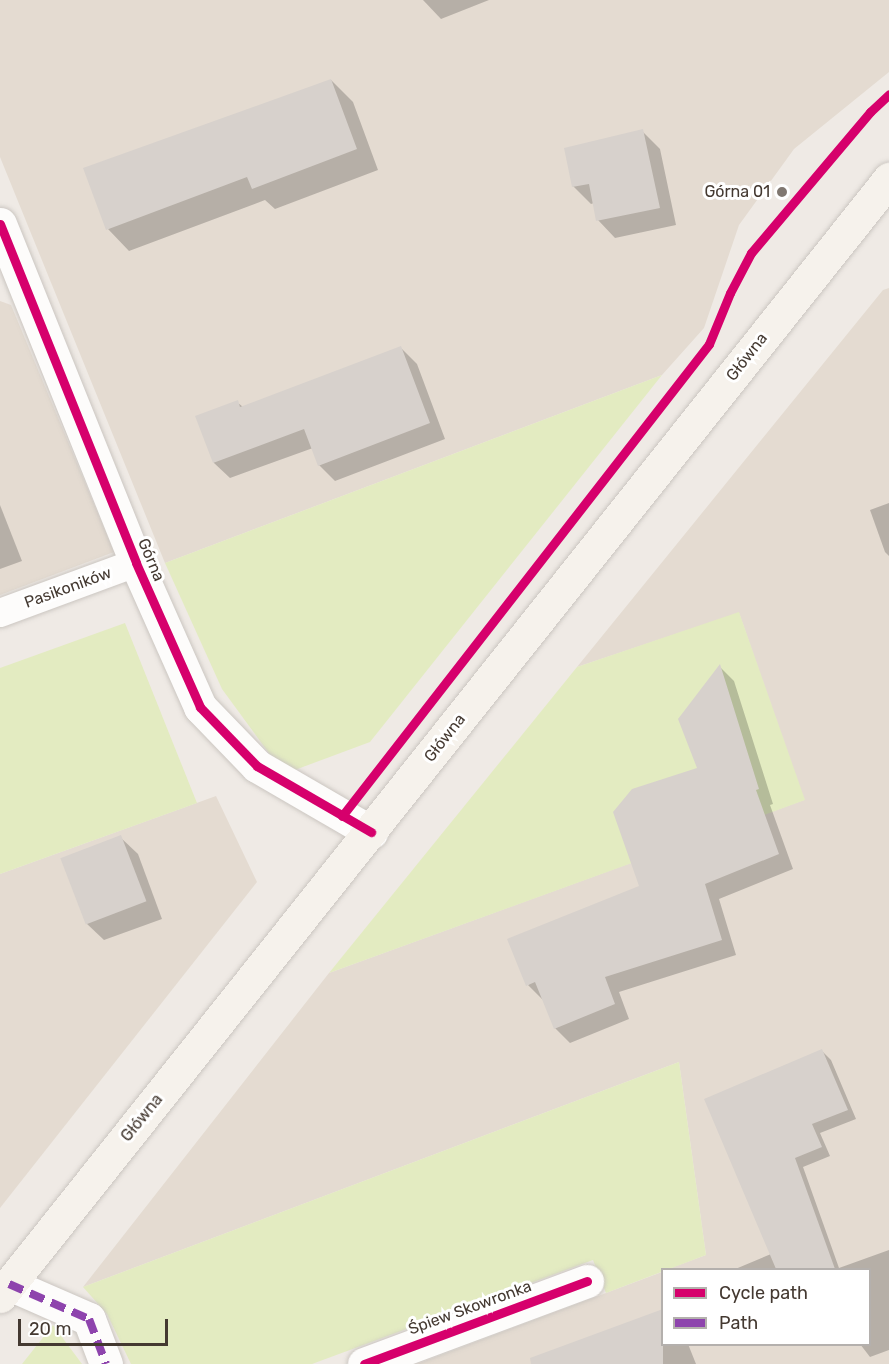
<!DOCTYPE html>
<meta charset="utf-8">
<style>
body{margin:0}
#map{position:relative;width:889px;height:1364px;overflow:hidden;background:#efeae5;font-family:Rubik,sans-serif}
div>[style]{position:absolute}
.residential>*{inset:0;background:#e4dbd1}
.green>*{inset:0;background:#e3ebc1}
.shadow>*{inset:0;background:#0003}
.building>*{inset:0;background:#d7d1cc;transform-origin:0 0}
.roads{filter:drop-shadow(0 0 2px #cbc6c1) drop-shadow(0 0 2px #cbc6c1)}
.lane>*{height:28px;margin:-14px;padding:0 14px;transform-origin:14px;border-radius:14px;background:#fdfcfb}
.street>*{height:33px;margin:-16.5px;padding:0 16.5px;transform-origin:16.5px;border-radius:16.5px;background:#fdfcfb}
.secondary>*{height:33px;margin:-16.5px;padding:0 16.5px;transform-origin:16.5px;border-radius:16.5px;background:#f6f2ec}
.quiet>*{height:8px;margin-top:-4px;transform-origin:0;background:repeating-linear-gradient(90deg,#8e44ad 0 15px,transparent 0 23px)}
.cycleway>*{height:9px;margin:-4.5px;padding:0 4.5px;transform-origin:4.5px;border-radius:4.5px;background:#d6006c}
.dots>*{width:16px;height:16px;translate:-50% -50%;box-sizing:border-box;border:3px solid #fff;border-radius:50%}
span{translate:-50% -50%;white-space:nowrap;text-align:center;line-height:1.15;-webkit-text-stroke:6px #fff;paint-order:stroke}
.poi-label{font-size:16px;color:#443931}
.right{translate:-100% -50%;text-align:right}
.street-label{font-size:16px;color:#443931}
.legend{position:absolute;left:661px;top:1268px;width:210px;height:78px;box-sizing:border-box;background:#fff;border:2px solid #b4b0ad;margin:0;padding:8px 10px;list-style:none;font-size:18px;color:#443931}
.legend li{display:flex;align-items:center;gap:12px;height:30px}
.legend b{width:30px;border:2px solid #b4b0ad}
.scale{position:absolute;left:18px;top:1319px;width:150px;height:27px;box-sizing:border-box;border:3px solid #443931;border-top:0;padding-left:8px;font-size:18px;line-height:21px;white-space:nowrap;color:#443931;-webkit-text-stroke:4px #fff;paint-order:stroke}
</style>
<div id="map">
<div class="residential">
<i style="clip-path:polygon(0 0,889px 0,889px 72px,794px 149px,739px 225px,704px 328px,662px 375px,165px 563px,0 157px)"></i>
<i style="clip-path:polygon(889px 288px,889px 1364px,417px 1364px,662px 1272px,662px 1344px,870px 1344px,870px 1270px,668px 1269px,706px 1255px,679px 1062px,83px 1287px,329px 973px,804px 800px,739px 613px,577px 667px,883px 290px)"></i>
<i style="clip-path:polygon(0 301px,11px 305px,114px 552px,0 595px)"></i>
<i style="clip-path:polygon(216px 796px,257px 882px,0 1208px,0 874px)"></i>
</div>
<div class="green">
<i style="clip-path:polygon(662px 375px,370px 742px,284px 774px,222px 689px,165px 563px)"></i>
<i style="clip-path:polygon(739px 612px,805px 800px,329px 973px,577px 667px)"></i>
<i style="clip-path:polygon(125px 623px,197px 803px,0 874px,0 668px)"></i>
<i style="clip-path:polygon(679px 1062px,706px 1255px,606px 1293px,593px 1260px,312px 1364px,131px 1364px,107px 1314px,83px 1287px)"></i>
<i style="clip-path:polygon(53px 1325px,82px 1364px,22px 1364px)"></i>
</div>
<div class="shadow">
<i style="clip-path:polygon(423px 0,489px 0,441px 19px)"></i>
<i style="clip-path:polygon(331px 80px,353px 102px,378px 170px,275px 209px,265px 200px,129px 251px,108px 229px)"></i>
<i style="clip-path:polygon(642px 131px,660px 149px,676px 225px,615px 238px,598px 220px,594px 203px,591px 204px,573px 186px)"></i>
<i style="clip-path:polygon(401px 348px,417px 364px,445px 439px,335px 481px,319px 465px,313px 448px,230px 478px,214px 463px,197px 417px,237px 402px,243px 407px)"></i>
<i style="clip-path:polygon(889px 503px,889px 556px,885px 552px,870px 510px)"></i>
<i style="clip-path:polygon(0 505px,22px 561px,0 569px)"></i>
<i style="clip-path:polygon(720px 667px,734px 681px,773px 804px,770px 805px,793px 869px,719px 899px,736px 955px,619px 992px,629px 1019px,570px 1043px,555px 1028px,543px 1000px,528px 985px,641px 887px,699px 769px)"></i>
<i style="clip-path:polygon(120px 837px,138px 854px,162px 919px,104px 940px,86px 923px)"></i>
<i style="clip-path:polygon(822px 1051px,831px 1060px,856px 1119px,820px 1133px,830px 1156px,803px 1167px,839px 1268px,889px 1250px,889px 1350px,870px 1357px,860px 1344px,870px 1344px,870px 1270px,733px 1270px,771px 1254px,706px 1099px)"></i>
<i style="clip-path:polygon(662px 1344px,688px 1344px,696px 1364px,537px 1364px)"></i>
</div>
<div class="building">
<i style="clip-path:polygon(331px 79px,357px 149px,252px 189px,247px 177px,106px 230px,83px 168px)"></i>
<i style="clip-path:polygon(643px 129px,660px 208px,596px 221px,589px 184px,572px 187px,564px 148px)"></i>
<i style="clip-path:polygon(401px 346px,430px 423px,318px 466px,304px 429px,213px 463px,195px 416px,238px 400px,240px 407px)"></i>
<i style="clip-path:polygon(720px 664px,759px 789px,756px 790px,779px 854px,705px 884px,722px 940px,605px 977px,615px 1004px,554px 1029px,535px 982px,526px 986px,507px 939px,639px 886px,613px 812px,632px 789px,697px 768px,678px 719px)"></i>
<i style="left:121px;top:835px;width:71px;height:65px;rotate:69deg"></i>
<i style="clip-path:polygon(822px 1049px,848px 1110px,812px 1124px,822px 1147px,795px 1158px,835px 1269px,776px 1269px,704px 1099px)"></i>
<i style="clip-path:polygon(663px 1309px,663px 1364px,531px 1364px,530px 1358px)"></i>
</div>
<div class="roads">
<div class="lane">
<i style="left:0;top:613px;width:145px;rotate:-20.2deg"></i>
</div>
<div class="street">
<i style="left:0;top:224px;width:365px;rotate:68.1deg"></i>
<i style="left:136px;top:563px;width:158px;rotate:66deg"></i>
<i style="left:200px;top:707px;width:82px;rotate:46deg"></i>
<i style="left:257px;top:766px;width:132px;rotate:30.1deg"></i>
<i style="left:9px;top:1284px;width:87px;rotate:23.6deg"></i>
<i style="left:89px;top:1319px;width:48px;rotate:69.3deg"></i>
<i style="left:364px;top:1364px;width:238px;rotate:-20.4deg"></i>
</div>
<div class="secondary">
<i style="left:0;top:1296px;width:1428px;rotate:-51.48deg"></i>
</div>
</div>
<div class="quiet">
<i style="left:9px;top:1284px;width:87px;rotate:23.6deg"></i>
<i style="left:89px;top:1319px;width:48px;rotate:69.3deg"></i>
</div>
<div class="cycleway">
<i style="left:0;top:224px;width:365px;rotate:68.1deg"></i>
<i style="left:136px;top:563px;width:158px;rotate:66deg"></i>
<i style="left:200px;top:707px;width:82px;rotate:46deg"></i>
<i style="left:257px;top:766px;width:132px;rotate:30.1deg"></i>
<i style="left:342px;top:816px;width:598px;rotate:-52.13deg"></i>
<i style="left:709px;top:344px;width:55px;rotate:-67.6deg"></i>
<i style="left:730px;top:293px;width:45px;rotate:-62.3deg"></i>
<i style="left:751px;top:253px;width:185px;rotate:-49.8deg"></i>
<i style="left:870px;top:112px;width:26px;rotate:-43deg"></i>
<i style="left:364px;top:1364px;width:238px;rotate:-20.4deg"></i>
</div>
<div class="dots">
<i style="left:782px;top:192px;background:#807770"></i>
</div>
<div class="poi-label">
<span class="right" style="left:770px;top:192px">Górna 01</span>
</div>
<div class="street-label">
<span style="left:747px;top:357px;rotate:-52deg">Główna</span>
<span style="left:151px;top:560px;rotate:67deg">Górna</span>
<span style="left:68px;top:588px;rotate:-20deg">Pasikoników</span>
<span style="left:445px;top:738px;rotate:-52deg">Główna</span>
<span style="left:142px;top:1118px;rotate:-51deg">Główna</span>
<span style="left:470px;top:1308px;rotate:-20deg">Śpiew Skowronka</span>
</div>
<ul class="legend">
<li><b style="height:8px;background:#d6006c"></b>Cycle path</li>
<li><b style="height:8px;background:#8e44ad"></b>Path</li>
</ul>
<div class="scale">20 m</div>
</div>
